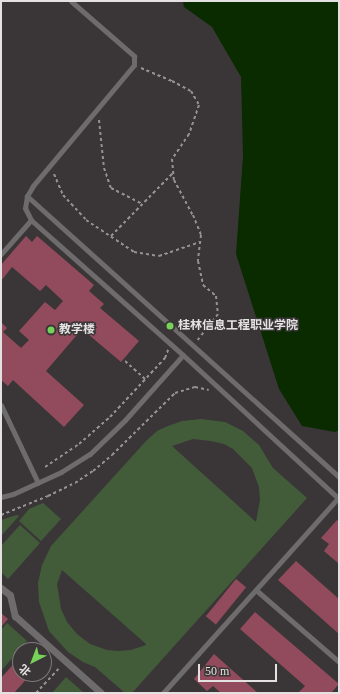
<!DOCTYPE html>
<meta charset="utf-8">
<style>
body{margin:0}
#map{position:relative;width:340px;height:694px;overflow:hidden;background:#3a3637;font-family:"Times New Roman","Noto Sans SC",serif}
div>[style]{position:absolute}
.green>*{inset:0;background:#425c3a}
.water>*{inset:0;background:#0a2a00}
.building>*{inset:0;background:#924b5c;transform-origin:0 0}
.path>*{height:2px;margin-top:-1px;transform-origin:0;background:repeating-linear-gradient(90deg,#959293 0 3px,transparent 0 6px)}
.service>*{height:5px;margin:-2.5px;padding:0 2.5px;transform-origin:2.5px;border-radius:2.5px;background:#6d6b6c}
.pedestrian>*{height:7px;margin:-3.5px;padding:0 3.5px;transform-origin:3.5px;border-radius:3.5px;background:#6d6b6c}
.dots>*{width:11px;height:11px;translate:-50% -50%;box-sizing:border-box;border:2px solid #3a3637;border-radius:50%}
span{translate:-50% -50%;white-space:nowrap;text-align:center;line-height:1.15;-webkit-text-stroke:3px #3a3637;paint-order:stroke}
.poi-label{font-size:12px;color:#e3e1e1;font-weight:700}
.left{translate:0 -50%;text-align:left}
.frame{position:absolute;inset:0;border:2px solid #e3e1e1;pointer-events:none}
.north{position:absolute;left:12px;top:642px;width:40px;height:40px;box-sizing:border-box;background:#3a3637;border:1px solid #7e7a7b;border-radius:50%;rotate:222deg;font-size:11px;font-weight:700;line-height:16px;text-align:center;color:#e3e1e1}
.north::after{content:'';display:block;margin:auto;width:14px;height:18px;background:#77d259;clip-path:polygon(50% 0,100% 100%,50% 72%,0 100%)}
.scale{position:absolute;left:198px;top:664px;width:79px;height:18px;box-sizing:border-box;border:2px solid #e3e1e1;border-top:0;padding-left:5px;font-size:12px;line-height:14px;white-space:nowrap;color:#e3e1e1;-webkit-text-stroke:3px #3a3637;paint-order:stroke}
</style>
<div id="map">
<div class="green">
<i style="clip-path:polygon(evenodd,201px 419px,225px 422px,243px 431px,259px 445px,273px 468px,307px 498px,132px 693px,125px 693px,95px 667px,83px 662px,68px 652px,49px 631px,39px 602px,38px 583px,42px 565px,51px 546px,146px 441px,157px 431px,168px 426px,182px 421px,201px 419px,193px 439px,211px 441px,224px 444px,233px 449px,252px 468px,259px 487px,260px 500px,256px 522px,172px 446px,193px 439px,201px 419px,62px 570px,146px 644px,146px 645px,131px 650px,118px 651px,107px 650px,90px 644px,77px 634px,67px 622px,61px 609px,57px 584px,62px 570px)"></i>
<i style="clip-path:polygon(43px 503px,61px 519px,41px 541px,19px 521px,29px 509px)"></i>
<i style="clip-path:polygon(17px 515px,19px 516px,1px 536px,1px 520px)"></i>
<i style="clip-path:polygon(20px 525px,40px 543px,8px 579px,1px 572px,1px 546px)"></i>
<i style="clip-path:polygon(7px 623px,27px 641px,1px 671px,1px 630px)"></i>
<i style="clip-path:polygon(66px 677px,84px 693px,52px 693px)"></i>
</div>
<div class="water">
<i style="clip-path:polygon(183px 1px,339px 1px,339px 430px,335px 432px,302px 426px,279px 389px,236px 254px,243px 156px,241px 77px,212px 27px,184px 7px)"></i>
</div>
<div class="building">
<i style="clip-path:polygon(26px 236px,32px 242px,37px 236px,94px 285px,89px 291px,104px 304px,100px 308px,139px 341px,121px 362px,82px 329px,46px 371px,84px 405px,64px 427px,13px 380px,8px 386px,1px 380px,1px 322px,7px 328px,3px 332px,21px 348px,29px 340px,19px 331px,45px 302px,55px 310px,63px 301px,46px 285px,40px 291px,12px 267px,1px 281px,1px 265px)"></i>
<i style="clip-path:polygon(337px 520px,339px 522px,338px 563px,324px 551px,329px 544px,321px 538px)"></i>
<i style="clip-path:polygon(296px 561px,339px 599px,339px 634px,278px 580px)"></i>
<i style="left:236px;top:579px;width:13px;height:48px;rotate:39deg"></i>
<i style="clip-path:polygon(255px 612px,339px 684px,331px 693px,298px 693px,305px 686px,240px 629px)"></i>
<i style="clip-path:polygon(1px 613px,8px 619px,1px 627px)"></i>
<i style="clip-path:polygon(214px 654px,258px 693px,221px 693px,213px 686px,207px 691px,194px 679px)"></i>
<i style="clip-path:polygon(19px 658px,20px 674px,31px 674px,14px 693px,1px 693px,1px 678px)"></i>
</div>
<div class="path">
<i style="left:141px;top:68px;width:34px;rotate:23deg"></i>
<i style="left:172px;top:81px;width:21px;rotate:28deg"></i>
<i style="left:191px;top:91px;width:16px;rotate:60deg"></i>
<i style="left:199px;top:105px;width:31px;rotate:109deg"></i>
<i style="left:189px;top:134px;width:30px;rotate:124deg"></i>
<i style="left:172px;top:159px;width:21px;rotate:85deg"></i>
<i style="left:174px;top:180px;width:40px;rotate:62deg"></i>
<i style="left:193px;top:215px;width:22px;rotate:68deg"></i>
<i style="left:201px;top:235px;width:26px;rotate:97deg"></i>
<i style="left:198px;top:261px;width:25px;rotate:78deg"></i>
<i style="left:203px;top:285px;width:17px;rotate:40deg"></i>
<i style="left:216px;top:296px;width:18px;rotate:84deg"></i>
<i style="left:218px;top:314px;width:33px;rotate:128deg"></i>
<i style="left:99px;top:120px;width:48px;rotate:84.1deg"></i>
<i style="left:104px;top:168px;width:21px;rotate:71deg"></i>
<i style="left:111px;top:188px;width:35px;rotate:27deg"></i>
<i style="left:54px;top:174px;width:23px;rotate:67deg"></i>
<i style="left:63px;top:195px;width:34px;rotate:47deg"></i>
<i style="left:86px;top:220px;width:58px;rotate:33.7deg"></i>
<i style="left:134px;top:252px;width:25px;rotate:9deg"></i>
<i style="left:159px;top:256px;width:43px;rotate:-18.9deg"></i>
<i style="left:111px;top:236px;width:88px;rotate:-45.5deg"></i>
<i style="left:125px;top:361px;width:27px;rotate:42deg"></i>
<i style="left:45px;top:467px;width:41px;rotate:-34.1deg"></i>
<i style="left:79px;top:444px;width:41px;rotate:-41.1deg"></i>
<i style="left:110px;top:417px;width:81px;rotate:-47deg"></i>
<i style="left:165px;top:358px;width:9px;rotate:-69deg"></i>
<i style="left:1px;top:515px;width:51px;rotate:-22deg"></i>
<i style="left:48px;top:496px;width:30px;rotate:-26deg"></i>
<i style="left:75px;top:483px;width:22px;rotate:-34deg"></i>
<i style="left:93px;top:471px;width:25px;rotate:-40deg"></i>
<i style="left:112px;top:455px;width:88px;rotate:-44.5deg"></i>
<i style="left:175px;top:393px;width:21px;rotate:-17deg"></i>
<i style="left:195px;top:387px;width:14px;rotate:12deg"></i>
<i style="left:36px;top:693px;width:35px;rotate:-47deg"></i>
</div>
<div class="service">
<i style="left:71px;top:1px;width:84px;rotate:41.1deg"></i>
<i style="left:134px;top:56px;width:9px;rotate:90deg"></i>
<i style="left:134px;top:65px;width:158px;rotate:129.9deg"></i>
<i style="left:33px;top:186px;width:12px;rotate:121deg"></i>
<i style="left:27px;top:196px;width:420px;rotate:42deg"></i>
<i style="left:27px;top:196px;width:12px;rotate:99deg"></i>
<i style="left:25px;top:208px;width:13px;rotate:63deg"></i>
<i style="left:1px;top:254px;width:45px;rotate:-48.6deg"></i>
<i style="left:31px;top:220px;width:203px;rotate:41.6deg"></i>
<i style="left:1px;top:405px;width:86px;rotate:64.6deg"></i>
<i style="left:1px;top:497px;width:12px;rotate:-14deg"></i>
<i style="left:13px;top:494px;width:53px;rotate:-24.6deg"></i>
<i style="left:61px;top:472px;width:34px;rotate:-32deg"></i>
<i style="left:90px;top:454px;width:49px;rotate:-44.2deg"></i>
<i style="left:125px;top:420px;width:87px;rotate:-48.3deg"></i>
<i style="left:183px;top:355px;width:211px;rotate:42.7deg"></i>
<i style="left:256px;top:590px;width:110px;rotate:40.9deg"></i>
<i style="left:163px;top:693px;width:263px;rotate:-48.1deg"></i>
</div>
<div class="pedestrian">
<i style="left:1px;top:588px;width:11px;rotate:38deg"></i>
<i style="left:10px;top:595px;width:22px;rotate:77deg"></i>
<i style="left:15px;top:616px;width:115px;rotate:41.8deg"></i>
</div>
<div class="dots">
<i style="left:170px;top:326px;background:#77d259"></i>
<i style="left:51px;top:330px;background:#77d259"></i>
</div>
<div class="poi-label">
<span class="left" style="left:178px;top:326px">桂林信息工程职业学院</span>
<span class="left" style="left:59px;top:330px">教学楼</span>
</div>
<div class="frame"></div>
<div class="north">北</div>
<div class="scale">50 m</div>
</div>
